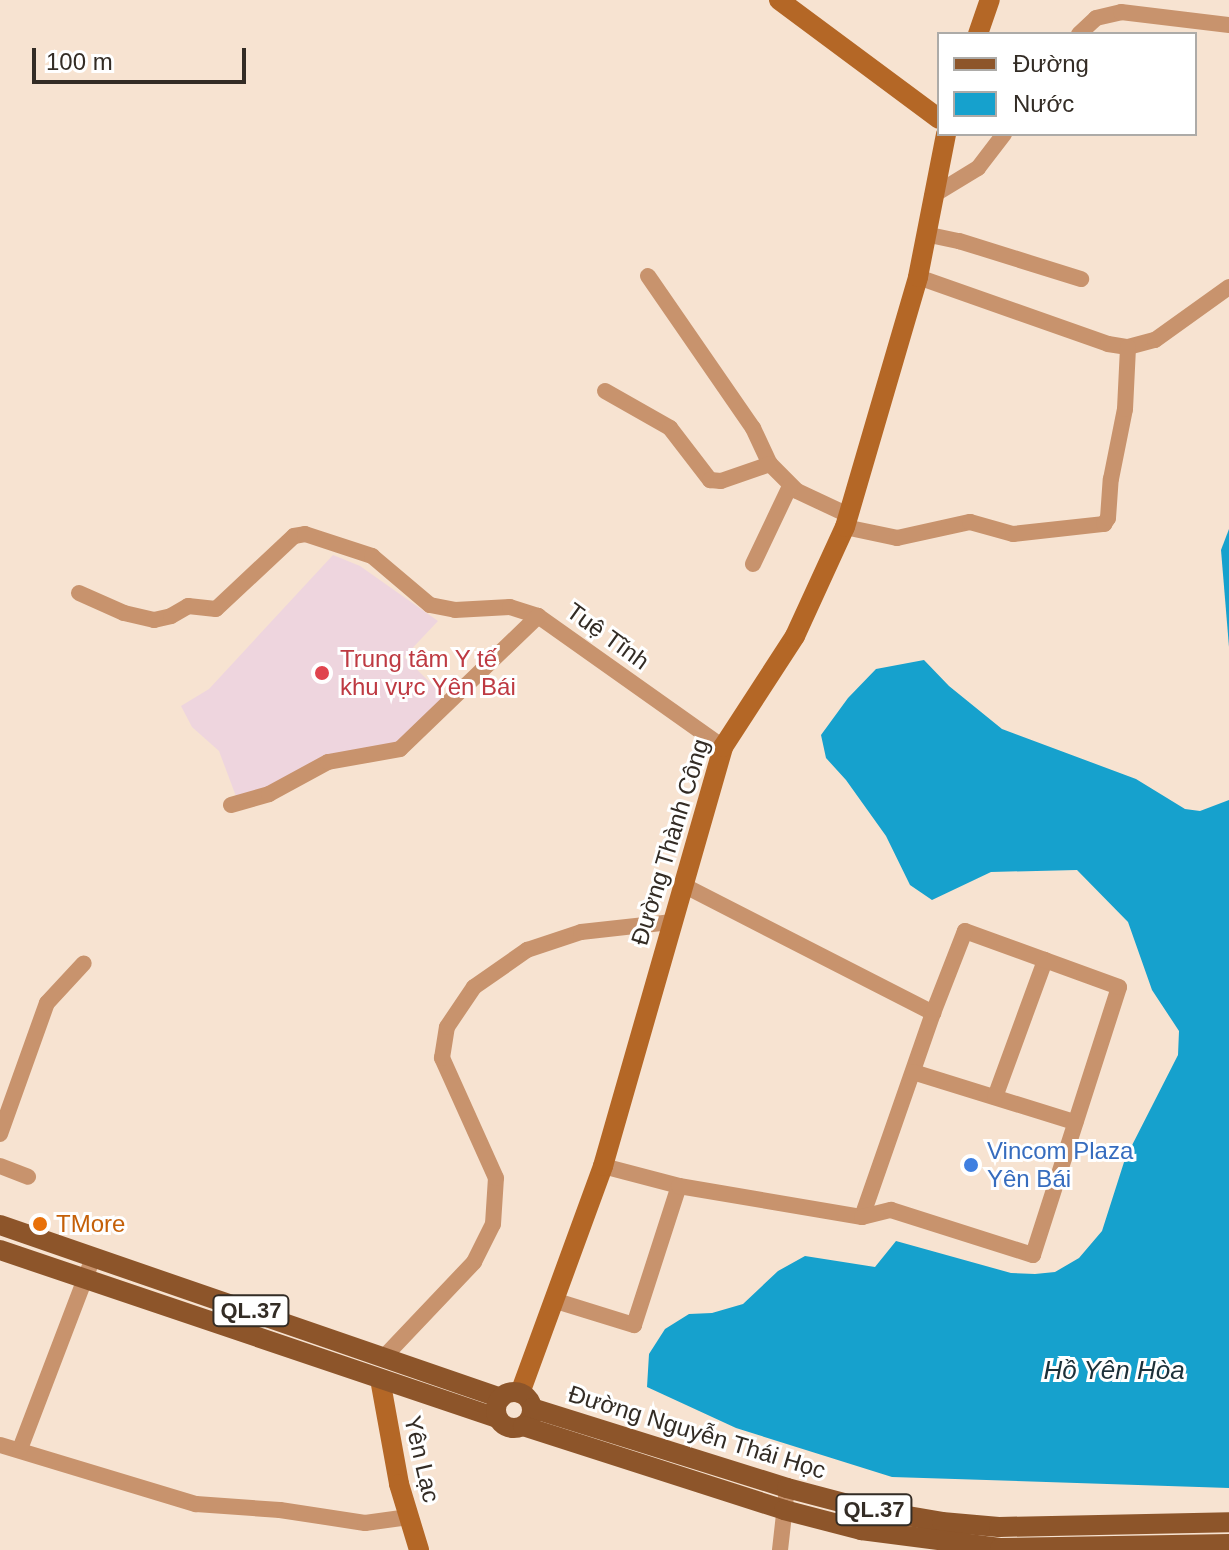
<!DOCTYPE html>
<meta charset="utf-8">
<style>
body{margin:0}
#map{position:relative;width:1229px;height:1550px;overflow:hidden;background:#f7e3d1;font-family:Helvetica,sans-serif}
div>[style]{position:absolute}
.medical>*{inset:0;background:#eed5de}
.water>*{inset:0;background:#16a1cd}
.street>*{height:16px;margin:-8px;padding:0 8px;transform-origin:8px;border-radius:8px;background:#c8936d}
.secondary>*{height:20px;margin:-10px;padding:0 10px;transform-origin:10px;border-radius:10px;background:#b46726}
.primary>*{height:20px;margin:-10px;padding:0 10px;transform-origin:10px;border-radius:10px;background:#8d552a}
.primary>.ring{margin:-10px;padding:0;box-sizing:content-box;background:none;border:20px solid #8d552a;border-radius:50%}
.dots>*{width:22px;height:22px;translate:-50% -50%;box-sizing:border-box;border:4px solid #fff;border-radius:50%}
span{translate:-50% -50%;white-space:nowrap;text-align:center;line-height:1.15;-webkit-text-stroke:6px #fff;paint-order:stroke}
.shield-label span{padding:2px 6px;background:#fff;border:2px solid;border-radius:6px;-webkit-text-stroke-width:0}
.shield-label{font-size:22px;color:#332c25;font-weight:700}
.street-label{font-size:24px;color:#332c25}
.health-label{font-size:24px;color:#be3a42}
.left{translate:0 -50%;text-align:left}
.shop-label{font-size:24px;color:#366cbe}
.food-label{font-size:24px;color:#c56008}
.water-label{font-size:26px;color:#1d313a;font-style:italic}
.legend{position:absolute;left:937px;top:32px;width:260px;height:104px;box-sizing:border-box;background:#fff;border:2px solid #adaba8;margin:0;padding:10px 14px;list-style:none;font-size:24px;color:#332c25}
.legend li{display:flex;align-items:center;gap:16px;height:40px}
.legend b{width:40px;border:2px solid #adaba8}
.scale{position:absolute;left:32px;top:48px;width:214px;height:36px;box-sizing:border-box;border:4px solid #332c25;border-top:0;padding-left:10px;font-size:24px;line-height:28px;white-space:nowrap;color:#332c25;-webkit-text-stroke:6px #fff;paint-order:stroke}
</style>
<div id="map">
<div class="medical">
<i style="clip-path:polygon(333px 555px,360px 566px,438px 621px,404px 657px,446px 698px,398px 746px,237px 799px,219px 751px,192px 727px,181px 706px,209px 689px)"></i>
</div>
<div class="water">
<i style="clip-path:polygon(1229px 529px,1229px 647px,1221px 550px)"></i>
<i style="clip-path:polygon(924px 660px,949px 686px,1002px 729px,1136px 779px,1185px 809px,1200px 811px,1229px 800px,1229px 1488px,892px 1477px,736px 1428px,647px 1387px,649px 1354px,665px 1329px,689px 1314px,712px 1313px,743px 1304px,778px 1271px,805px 1256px,875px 1267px,896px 1241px,1011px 1273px,1035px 1274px,1055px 1272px,1079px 1258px,1102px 1231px,1125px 1159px,1178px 1055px,1179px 1031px,1152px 990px,1128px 922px,1077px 870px,991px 872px,932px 900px,910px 885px,886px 836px,846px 780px,826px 758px,821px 735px,848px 698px,876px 669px)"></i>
</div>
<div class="street">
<i style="left:1079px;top:34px;width:23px;rotate:-43deg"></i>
<i style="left:1096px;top:18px;width:26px;rotate:-13deg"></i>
<i style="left:1121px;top:12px;width:109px;rotate:6.9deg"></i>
<i style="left:932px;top:196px;width:54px;rotate:-31.3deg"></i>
<i style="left:978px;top:168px;width:43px;rotate:-52.6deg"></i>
<i style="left:925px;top:234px;width:35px;rotate:12deg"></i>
<i style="left:959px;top:241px;width:128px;rotate:17.3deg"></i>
<i style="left:648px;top:276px;width:185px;rotate:55.4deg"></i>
<i style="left:753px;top:428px;width:40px;rotate:65deg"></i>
<i style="left:770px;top:464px;width:38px;rotate:45deg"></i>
<i style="left:797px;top:491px;width:56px;rotate:25.2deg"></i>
<i style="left:918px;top:277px;width:201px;rotate:19.4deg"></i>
<i style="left:1108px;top:344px;width:20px;rotate:9deg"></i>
<i style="left:1128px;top:347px;width:28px;rotate:-15deg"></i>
<i style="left:1155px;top:340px;width:91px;rotate:-35.6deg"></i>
<i style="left:605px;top:391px;width:75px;rotate:29.6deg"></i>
<i style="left:670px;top:428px;width:66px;rotate:52.4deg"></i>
<i style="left:710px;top:480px;width:11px;rotate:5deg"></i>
<i style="left:721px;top:481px;width:52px;rotate:-19.1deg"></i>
<i style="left:845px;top:527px;width:53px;rotate:11.9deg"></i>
<i style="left:897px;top:538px;width:75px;rotate:-12.4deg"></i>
<i style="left:970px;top:522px;width:45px;rotate:15.6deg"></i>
<i style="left:1013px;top:534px;width:92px;rotate:-6.3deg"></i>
<i style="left:1104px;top:524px;width:7px;rotate:-56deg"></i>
<i style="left:1108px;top:518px;width:39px;rotate:-86deg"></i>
<i style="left:1111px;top:479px;width:71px;rotate:-78.7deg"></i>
<i style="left:1125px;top:409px;width:62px;rotate:-87.2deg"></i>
<i style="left:753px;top:564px;width:86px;rotate:-64.6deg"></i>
<i style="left:79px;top:593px;width:49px;rotate:24deg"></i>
<i style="left:124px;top:613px;width:31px;rotate:13deg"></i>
<i style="left:154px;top:620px;width:17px;rotate:-13deg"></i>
<i style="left:171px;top:616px;width:20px;rotate:-30deg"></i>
<i style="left:188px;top:606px;width:28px;rotate:6deg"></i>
<i style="left:216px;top:609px;width:107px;rotate:-43.1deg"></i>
<i style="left:294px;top:536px;width:11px;rotate:-10deg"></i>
<i style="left:305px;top:534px;width:71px;rotate:18.2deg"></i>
<i style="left:372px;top:556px;width:76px;rotate:40.2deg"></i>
<i style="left:430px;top:605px;width:25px;rotate:11deg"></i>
<i style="left:455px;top:610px;width:55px;rotate:-3.1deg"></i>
<i style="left:510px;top:607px;width:29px;rotate:18deg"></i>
<i style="left:538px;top:616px;width:227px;rotate:35.3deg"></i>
<i style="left:231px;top:805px;width:40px;rotate:-16deg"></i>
<i style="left:269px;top:794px;width:67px;rotate:-28.5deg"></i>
<i style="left:328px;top:762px;width:73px;rotate:-10.2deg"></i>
<i style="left:400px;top:749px;width:192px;rotate:-43.9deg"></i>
<i style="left:685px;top:886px;width:279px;rotate:27.1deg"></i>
<i style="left:933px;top:1013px;width:216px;rotate:109.2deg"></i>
<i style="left:913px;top:1072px;width:170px;rotate:17.2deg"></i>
<i style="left:995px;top:1097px;width:146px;rotate:-69.9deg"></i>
<i style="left:0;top:1134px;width:139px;rotate:-70.3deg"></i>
<i style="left:47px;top:1003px;width:54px;rotate:-47.2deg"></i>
<i style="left:0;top:1166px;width:30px;rotate:21deg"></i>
<i style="left:603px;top:1166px;width:79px;rotate:14.7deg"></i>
<i style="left:553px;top:1300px;width:85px;rotate:17.2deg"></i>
<i style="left:634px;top:1325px;width:146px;rotate:-72.1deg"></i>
<i style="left:679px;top:1186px;width:186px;rotate:9.6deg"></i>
<i style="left:862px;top:1217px;width:30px;rotate:-14deg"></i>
<i style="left:891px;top:1210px;width:149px;rotate:17.6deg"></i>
<i style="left:1033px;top:1255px;width:281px;rotate:-72.2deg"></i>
<i style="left:1119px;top:987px;width:164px;rotate:-160deg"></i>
<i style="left:965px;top:931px;width:88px;rotate:111.3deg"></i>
<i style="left:384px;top:1357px;width:131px;rotate:-46.5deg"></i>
<i style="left:474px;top:1262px;width:42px;rotate:-63.4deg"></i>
<i style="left:493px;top:1224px;width:46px;rotate:-86.3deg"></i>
<i style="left:496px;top:1178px;width:132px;rotate:-114.2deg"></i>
<i style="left:442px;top:1058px;width:31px;rotate:-81deg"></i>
<i style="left:447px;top:1027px;width:48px;rotate:-56deg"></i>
<i style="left:474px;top:987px;width:65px;rotate:-34.9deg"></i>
<i style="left:527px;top:950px;width:57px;rotate:-18.4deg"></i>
<i style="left:581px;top:932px;width:92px;rotate:-6.3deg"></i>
<i style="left:0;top:1445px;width:205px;rotate:16.8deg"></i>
<i style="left:196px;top:1504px;width:84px;rotate:4.1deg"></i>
<i style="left:280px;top:1510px;width:86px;rotate:8.7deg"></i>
<i style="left:365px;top:1523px;width:44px;rotate:-7.8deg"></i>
<i style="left:20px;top:1449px;width:194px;rotate:-69.1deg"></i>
<i style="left:780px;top:1550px;width:62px;rotate:-83.6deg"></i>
</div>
<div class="secondary">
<i style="left:779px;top:0;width:199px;rotate:36.6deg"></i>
<i style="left:978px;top:34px;width:36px;rotate:-71deg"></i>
<i style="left:380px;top:1379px;width:107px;rotate:79.7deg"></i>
<i style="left:399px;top:1484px;width:69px;rotate:73.1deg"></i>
<i style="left:520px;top:1393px;width:242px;rotate:-69.9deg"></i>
<i style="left:603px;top:1166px;width:436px;rotate:-74deg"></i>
<i style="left:723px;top:747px;width:132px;rotate:-57deg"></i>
<i style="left:795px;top:636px;width:120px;rotate:-65.4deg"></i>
<i style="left:845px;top:527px;width:260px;rotate:-73.7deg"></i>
<i style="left:918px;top:277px;width:146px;rotate:-78.9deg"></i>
</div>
<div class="primary">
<i style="left:0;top:1225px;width:530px;rotate:19.05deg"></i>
<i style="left:0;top:1250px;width:525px;rotate:18.68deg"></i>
<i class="ring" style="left:496px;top:1392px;width:16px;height:16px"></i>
<i style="left:532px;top:1408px;width:267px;rotate:17.4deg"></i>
<i style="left:787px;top:1488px;width:83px;rotate:14.7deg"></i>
<i style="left:867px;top:1509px;width:76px;rotate:9.8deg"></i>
<i style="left:942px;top:1522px;width:57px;rotate:5deg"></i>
<i style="left:999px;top:1527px;width:230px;rotate:-1.2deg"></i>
<i style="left:523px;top:1426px;width:274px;rotate:17.8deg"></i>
<i style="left:784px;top:1510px;width:80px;rotate:14.6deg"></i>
<i style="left:861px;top:1530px;width:140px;rotate:7.4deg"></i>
<i style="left:1000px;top:1548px;width:229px;rotate:-1deg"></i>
</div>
<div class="dots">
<i style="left:322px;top:673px;background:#e0444e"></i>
<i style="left:971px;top:1165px;background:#3f7fe0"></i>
<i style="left:40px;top:1224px;background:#e8710a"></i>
</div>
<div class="shield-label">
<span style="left:251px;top:1311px">QL.37</span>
<span style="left:874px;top:1510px">QL.37</span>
</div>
<div class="street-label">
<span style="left:608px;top:636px;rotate:36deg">Tuệ Tĩnh</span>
<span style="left:670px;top:842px;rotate:-73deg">Đường Thành Công</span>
<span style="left:697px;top:1432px;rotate:17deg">Đường Nguyễn Thái Học</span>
<span style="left:422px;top:1459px;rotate:77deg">Yên Lạc</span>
</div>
<div class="health-label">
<span class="left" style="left:340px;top:673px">Trung tâm Y tế<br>khu vực Yên Bái</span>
</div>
<div class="shop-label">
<span class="left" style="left:987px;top:1165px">Vincom Plaza<br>Yên Bái</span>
</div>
<div class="food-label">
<span class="left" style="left:56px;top:1224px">TMore</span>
</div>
<div class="water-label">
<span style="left:1114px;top:1371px">Hồ Yên Hòa</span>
</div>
<ul class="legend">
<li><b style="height:10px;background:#8d552a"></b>Đường</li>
<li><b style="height:22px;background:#16a1cd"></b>Nước</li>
</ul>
<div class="scale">100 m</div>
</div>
